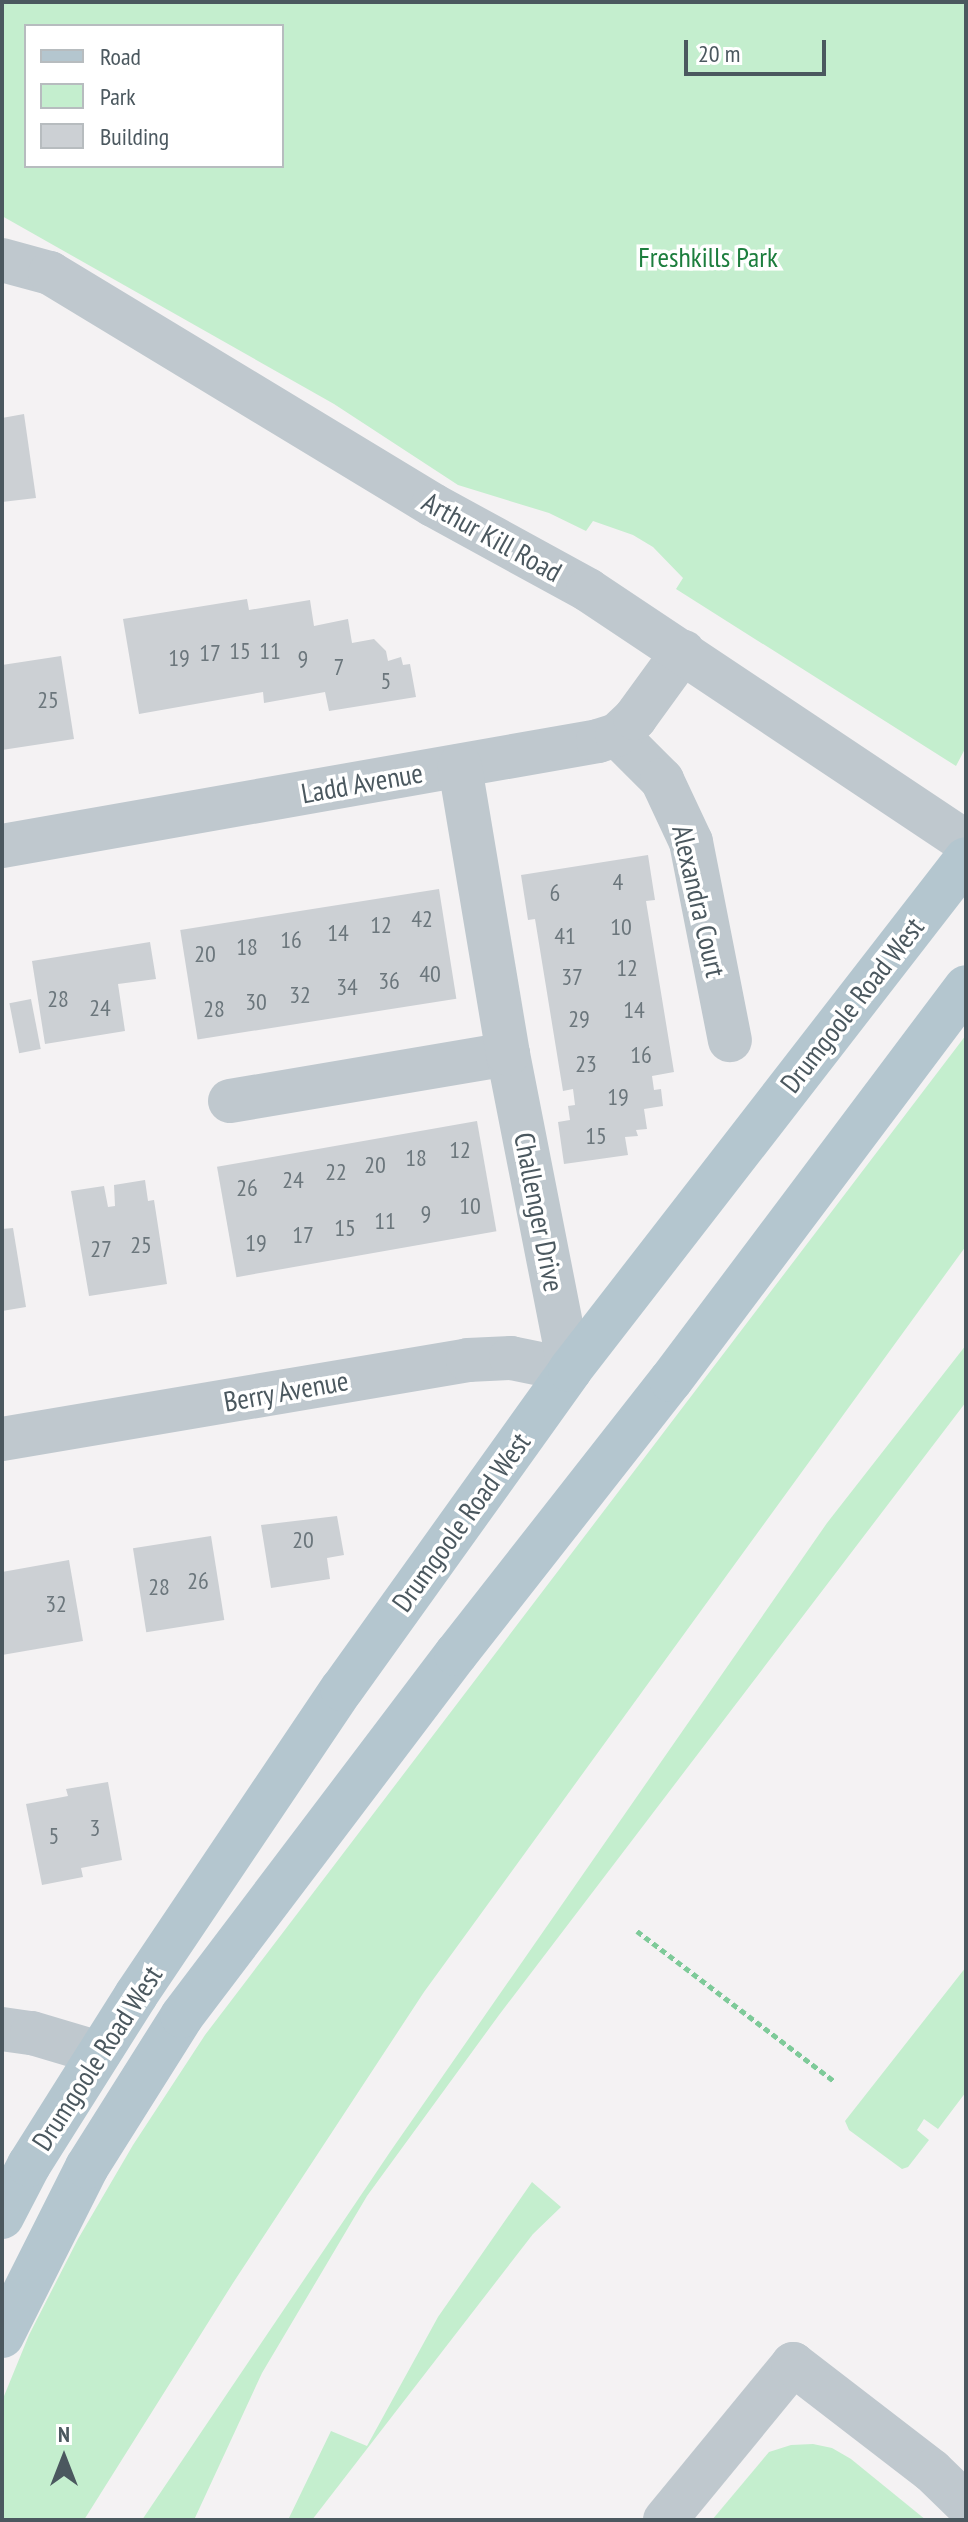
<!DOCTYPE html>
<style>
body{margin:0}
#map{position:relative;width:968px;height:2522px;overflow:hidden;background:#f4f2f3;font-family:"PT Sans Narrow",sans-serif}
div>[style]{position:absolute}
.green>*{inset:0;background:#c4eece}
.building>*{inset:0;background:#ccd0d4;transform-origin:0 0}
.path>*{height:5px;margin-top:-2.5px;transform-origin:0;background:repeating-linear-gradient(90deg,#7eca99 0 6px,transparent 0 10px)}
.minor>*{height:44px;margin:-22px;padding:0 22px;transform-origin:22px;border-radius:22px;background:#bfc8ce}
.tertiary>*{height:44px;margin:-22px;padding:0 22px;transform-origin:22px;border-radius:22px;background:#bfc8ce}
.primary>*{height:44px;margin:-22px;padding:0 22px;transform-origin:22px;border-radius:22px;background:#b4c6cf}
span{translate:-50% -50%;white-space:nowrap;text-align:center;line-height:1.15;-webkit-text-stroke:7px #fff;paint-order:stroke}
.number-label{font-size:24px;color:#6b767c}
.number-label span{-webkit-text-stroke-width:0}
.park-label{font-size:28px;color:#1d7e3e}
.street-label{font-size:28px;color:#4b585f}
.frame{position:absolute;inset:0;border:4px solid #4b585f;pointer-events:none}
.legend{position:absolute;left:24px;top:24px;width:260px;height:144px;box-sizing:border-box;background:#fff;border:2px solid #b7bcbf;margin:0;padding:10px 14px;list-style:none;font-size:24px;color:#4b585f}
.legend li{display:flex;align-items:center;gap:16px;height:40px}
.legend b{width:40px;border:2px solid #b7bcbf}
.north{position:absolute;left:24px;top:2418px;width:80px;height:80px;-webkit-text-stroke:6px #fff;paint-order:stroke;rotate:0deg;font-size:22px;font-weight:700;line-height:32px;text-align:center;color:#4b585f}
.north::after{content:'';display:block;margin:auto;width:28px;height:36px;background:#4b585f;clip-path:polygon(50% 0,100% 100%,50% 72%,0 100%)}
.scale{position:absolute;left:684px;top:40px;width:142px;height:36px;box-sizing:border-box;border:4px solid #4b585f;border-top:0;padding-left:10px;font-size:24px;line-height:28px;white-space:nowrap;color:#4b585f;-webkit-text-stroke:6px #fff;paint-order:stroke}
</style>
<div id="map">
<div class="green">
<i style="clip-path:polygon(evenodd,2px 2px,966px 2px,966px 747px,956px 766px,676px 589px,683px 578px,653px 547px,633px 535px,593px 521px,586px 531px,549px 513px,458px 485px,334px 404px,2px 216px,2px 2px,26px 26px,282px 26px,282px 166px,26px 166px,26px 26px)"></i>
<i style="clip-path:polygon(966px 1035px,966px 1246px,424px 1992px,233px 2283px,84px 2520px,2px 2520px,2px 2401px,29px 2335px,78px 2239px,133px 2145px,205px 2035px)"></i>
<i style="clip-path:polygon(966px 1345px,966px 1402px,499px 2015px,367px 2196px,262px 2373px,194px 2520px,142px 2520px,390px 2152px,827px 1523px)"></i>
<i style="clip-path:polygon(966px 1967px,966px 2092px,938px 2129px,924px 2119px,917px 2130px,929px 2140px,908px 2167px,902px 2169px,849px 2130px,845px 2121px)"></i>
<i style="clip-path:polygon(532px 2182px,561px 2207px,533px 2234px,312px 2520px,288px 2520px,331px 2431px,367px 2446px,438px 2317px)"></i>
<i style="clip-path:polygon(813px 2444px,832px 2448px,851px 2459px,926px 2520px,712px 2520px,769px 2452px,791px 2445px)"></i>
</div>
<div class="building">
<i style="clip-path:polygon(24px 414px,36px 498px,2px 502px,2px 418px)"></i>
<i style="clip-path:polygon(247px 599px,249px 610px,310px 600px,314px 626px,348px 619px,352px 643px,374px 639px,386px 651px,388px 661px,401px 657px,403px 665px,410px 664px,416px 697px,329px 711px,325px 692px,264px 703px,263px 692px,139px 714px,123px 619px)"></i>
<i style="clip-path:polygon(61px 656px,74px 739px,2px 750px,2px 665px)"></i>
<i style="clip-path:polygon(648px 855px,655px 900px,646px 901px,674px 1072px,652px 1076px,654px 1090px,661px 1089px,663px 1106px,644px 1109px,647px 1129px,636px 1130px,638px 1136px,625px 1137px,628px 1155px,564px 1164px,558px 1122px,570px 1120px,568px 1106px,575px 1105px,573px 1089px,563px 1091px,535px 919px,528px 920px,521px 875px)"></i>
<i style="left:439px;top:889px;width:111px;height:262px;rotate:81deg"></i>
<i style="clip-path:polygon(150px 942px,156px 979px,118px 984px,125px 1031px,45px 1044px,32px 961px)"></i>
<i style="left:31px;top:999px;width:51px;height:22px;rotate:79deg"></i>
<i style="left:477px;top:1121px;width:112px;height:264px;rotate:80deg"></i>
<i style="clip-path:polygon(145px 1180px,148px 1201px,154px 1200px,167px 1284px,89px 1296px,71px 1191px,104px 1186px,108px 1207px,115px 1206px,114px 1185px)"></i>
<i style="clip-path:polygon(13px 1228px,26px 1307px,2px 1311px,2px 1229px)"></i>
<i style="clip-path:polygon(337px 1516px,344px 1555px,327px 1558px,330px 1579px,271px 1588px,261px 1525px)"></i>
<i style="left:211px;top:1536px;width:85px;height:79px;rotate:81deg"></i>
<i style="clip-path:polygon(69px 1560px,83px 1641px,2px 1655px,2px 1572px)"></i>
<i style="clip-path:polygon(108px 1782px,122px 1860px,81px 1868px,83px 1877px,42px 1885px,26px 1804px,68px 1796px,66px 1789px)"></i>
</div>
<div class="path">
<i style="left:637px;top:1931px;width:248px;rotate:37.3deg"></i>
</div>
<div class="minor">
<i style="left:617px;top:735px;width:64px;rotate:45deg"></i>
<i style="left:662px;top:780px;width:68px;rotate:64.9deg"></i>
<i style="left:691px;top:842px;width:202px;rotate:78.9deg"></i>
<i style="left:2px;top:846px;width:605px;rotate:-9.99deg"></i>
<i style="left:598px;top:741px;width:20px;rotate:-18deg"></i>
<i style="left:617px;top:735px;width:25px;rotate:-43deg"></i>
<i style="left:635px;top:718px;width:82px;rotate:-54deg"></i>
<i style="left:230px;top:1101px;width:282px;rotate:-9.6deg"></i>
<i style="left:2px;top:1439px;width:473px;rotate:-9.6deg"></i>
<i style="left:468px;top:1360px;width:43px;rotate:-2.7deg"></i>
<i style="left:511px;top:1358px;width:60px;rotate:11.5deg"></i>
<i style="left:570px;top:1370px;width:322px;rotate:-101.1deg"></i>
<i style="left:508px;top:1054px;width:292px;rotate:-99.5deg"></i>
<i style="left:2px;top:2029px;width:30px;rotate:8deg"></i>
<i style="left:32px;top:2033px;width:70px;rotate:16.6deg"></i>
<i style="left:665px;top:2520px;width:202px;rotate:-50.6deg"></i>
<i style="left:793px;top:2364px;width:175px;rotate:37.6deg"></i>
<i style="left:932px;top:2471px;width:47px;rotate:44.1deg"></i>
</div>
<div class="tertiary">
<i style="left:2px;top:260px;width:50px;rotate:15.2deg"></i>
<i style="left:50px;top:273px;width:448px;rotate:31.2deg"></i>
<i style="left:433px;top:505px;width:177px;rotate:28.7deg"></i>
<i style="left:588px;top:590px;width:454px;rotate:33.7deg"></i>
</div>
<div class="primary">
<i style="left:2px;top:2217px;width:59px;rotate:-62.6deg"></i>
<i style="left:29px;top:2165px;width:201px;rotate:-57.8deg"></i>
<i style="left:136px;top:1995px;width:369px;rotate:-56.1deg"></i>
<i style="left:342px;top:1689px;width:392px;rotate:-54.4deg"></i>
<i style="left:570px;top:1370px;width:646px;rotate:-52.23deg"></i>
<i style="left:2px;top:2336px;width:189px;rotate:-63.3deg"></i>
<i style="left:87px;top:2167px;width:178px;rotate:-57.8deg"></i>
<i style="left:182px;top:2016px;width:454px;rotate:-52.9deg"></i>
<i style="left:456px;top:1654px;width:348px;rotate:-51.9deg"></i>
<i style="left:671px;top:1380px;width:491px;rotate:-53.1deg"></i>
</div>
<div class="number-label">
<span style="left:240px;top:651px">15</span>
<span style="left:270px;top:651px">11</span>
<span style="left:210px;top:653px">17</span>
<span style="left:179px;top:658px">19</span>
<span style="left:303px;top:659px">9</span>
<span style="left:339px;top:667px">7</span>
<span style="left:386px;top:681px">5</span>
<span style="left:48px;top:700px">25</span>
<span style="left:618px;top:882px">4</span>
<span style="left:555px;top:893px">6</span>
<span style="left:422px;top:919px">42</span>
<span style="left:381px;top:925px">12</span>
<span style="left:621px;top:927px">10</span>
<span style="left:338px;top:933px">14</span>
<span style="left:565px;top:936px">41</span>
<span style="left:291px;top:940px">16</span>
<span style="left:247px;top:947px">18</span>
<span style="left:205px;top:954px">20</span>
<span style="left:627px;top:968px">12</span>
<span style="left:430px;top:974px">40</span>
<span style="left:572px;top:977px">37</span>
<span style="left:389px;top:981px">36</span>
<span style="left:347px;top:987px">34</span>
<span style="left:300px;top:995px">32</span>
<span style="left:58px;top:999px">28</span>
<span style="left:256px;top:1002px">30</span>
<span style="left:100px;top:1008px">24</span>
<span style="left:214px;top:1009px">28</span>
<span style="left:634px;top:1010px">14</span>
<span style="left:579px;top:1019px">29</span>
<span style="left:641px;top:1055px">16</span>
<span style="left:586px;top:1064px">23</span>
<span style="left:618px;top:1097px">19</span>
<span style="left:596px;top:1136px">15</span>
<span style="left:460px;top:1150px">12</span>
<span style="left:416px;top:1158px">18</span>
<span style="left:375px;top:1165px">20</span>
<span style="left:336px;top:1172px">22</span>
<span style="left:293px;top:1180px">24</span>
<span style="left:247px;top:1188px">26</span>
<span style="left:470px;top:1206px">10</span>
<span style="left:426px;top:1214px">9</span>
<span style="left:385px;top:1221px">11</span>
<span style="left:345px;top:1228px">15</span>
<span style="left:303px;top:1235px">17</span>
<span style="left:256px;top:1243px">19</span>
<span style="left:141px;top:1245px">25</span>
<span style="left:101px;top:1249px">27</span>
<span style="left:303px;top:1540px">20</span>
<span style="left:198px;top:1581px">26</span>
<span style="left:159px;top:1587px">28</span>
<span style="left:56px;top:1604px">32</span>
<span style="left:95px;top:1828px">3</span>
<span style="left:54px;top:1836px">5</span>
</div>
<div class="park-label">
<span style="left:708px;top:257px">Freshkills Park</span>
</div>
<div class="street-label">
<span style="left:492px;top:537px;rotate:29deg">Arthur Kill Road</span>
<span style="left:362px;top:783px;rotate:-10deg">Ladd Avenue</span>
<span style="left:699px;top:901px;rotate:77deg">Alexandra Court</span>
<span style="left:852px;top:1005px;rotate:-52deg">Drumgoole Road West</span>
<span style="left:539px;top:1212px;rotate:79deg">Challenger Drive</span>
<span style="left:286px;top:1391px;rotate:-10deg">Berry Avenue</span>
<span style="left:461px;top:1522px;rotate:-54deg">Drumgoole Road West</span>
<span style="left:97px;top:2058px;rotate:-57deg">Drumgoole Road West</span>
</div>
<div class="frame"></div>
<ul class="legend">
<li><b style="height:10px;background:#b4c6cf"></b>Road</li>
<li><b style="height:22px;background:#c4eece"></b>Park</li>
<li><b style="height:22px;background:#ccd0d4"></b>Building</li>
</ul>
<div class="north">N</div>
<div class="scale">20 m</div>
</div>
